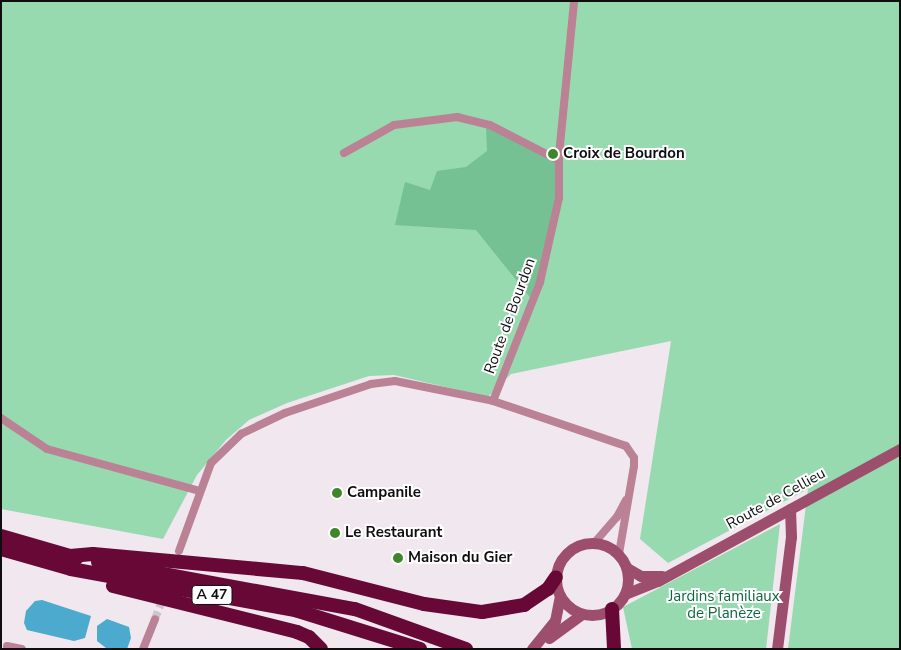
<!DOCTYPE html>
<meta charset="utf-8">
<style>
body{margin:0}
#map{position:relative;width:901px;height:650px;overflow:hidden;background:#f0e7ef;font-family:"Nunito Sans",sans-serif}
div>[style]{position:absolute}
.green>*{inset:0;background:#97daaf}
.forest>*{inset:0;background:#75c193}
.water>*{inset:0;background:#4baacd}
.street-tunnel>*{height:8px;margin-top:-4px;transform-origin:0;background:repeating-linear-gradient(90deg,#cec6ce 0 8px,transparent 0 12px)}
.street>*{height:8px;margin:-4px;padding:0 4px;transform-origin:4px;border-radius:4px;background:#ba8294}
.secondary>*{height:11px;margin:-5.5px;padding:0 5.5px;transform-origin:5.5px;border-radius:5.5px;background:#9d4e6c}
.secondary>.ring{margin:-5.5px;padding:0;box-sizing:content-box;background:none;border:11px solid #9d4e6c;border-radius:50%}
.highway>*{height:14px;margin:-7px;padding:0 7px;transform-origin:7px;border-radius:7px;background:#670837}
.dots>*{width:14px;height:14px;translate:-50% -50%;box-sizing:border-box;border:2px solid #fff;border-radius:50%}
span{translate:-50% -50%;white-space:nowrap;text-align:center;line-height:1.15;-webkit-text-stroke:4px #fff;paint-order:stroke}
.shield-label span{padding:1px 4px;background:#fff;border:1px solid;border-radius:4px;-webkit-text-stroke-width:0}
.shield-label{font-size:14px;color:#100d10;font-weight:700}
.poi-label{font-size:15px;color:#100d10;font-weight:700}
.left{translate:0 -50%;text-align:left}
.street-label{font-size:15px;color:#100d10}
.park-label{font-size:15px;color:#0c683d}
.frame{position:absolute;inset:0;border:2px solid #100d10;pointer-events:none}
</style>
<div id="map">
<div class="green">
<i style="clip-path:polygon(1px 1px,900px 1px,900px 649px,788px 649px,808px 489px,668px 563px,640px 539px,671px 341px,511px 374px,488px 397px,394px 375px,369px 376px,287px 403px,249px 420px,226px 440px,197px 475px,163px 539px,1px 509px)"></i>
<i style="clip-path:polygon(780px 524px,766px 649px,632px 649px,623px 607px)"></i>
</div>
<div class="forest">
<i style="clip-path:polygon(486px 127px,558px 160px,559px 198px,533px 301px,476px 230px,395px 225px,405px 182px,430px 190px,437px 171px,466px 167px,487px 151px)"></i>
</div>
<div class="water">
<i style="clip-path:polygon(42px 600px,91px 616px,85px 638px,74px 641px,27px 630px,24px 623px,26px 611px,35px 601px)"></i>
<i style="clip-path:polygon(107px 619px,129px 627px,131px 638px,127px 649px,106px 648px,97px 641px,97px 626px)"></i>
</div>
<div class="street-tunnel">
<i style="left:155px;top:619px;width:26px;rotate:-69deg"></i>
</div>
<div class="street">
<i style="left:344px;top:153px;width:57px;rotate:-29.2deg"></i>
<i style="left:394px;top:125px;width:64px;rotate:-7.2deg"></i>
<i style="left:457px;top:117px;width:34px;rotate:14deg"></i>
<i style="left:490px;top:125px;width:76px;rotate:27.2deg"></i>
<i style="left:493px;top:401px;width:128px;rotate:-68.4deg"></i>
<i style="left:540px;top:282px;width:86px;rotate:-77.3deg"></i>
<i style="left:559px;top:198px;width:43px;rotate:-90deg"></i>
<i style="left:559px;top:155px;width:155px;rotate:-84.4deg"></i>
<i style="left:1px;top:418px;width:55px;rotate:34deg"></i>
<i style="left:47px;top:449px;width:158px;rotate:15.4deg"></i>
<i style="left:595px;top:542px;width:33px;rotate:-49deg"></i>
<i style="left:617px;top:517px;width:19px;rotate:-62deg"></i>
<i style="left:179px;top:551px;width:94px;rotate:-70deg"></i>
<i style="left:211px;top:463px;width:42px;rotate:-44deg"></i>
<i style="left:241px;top:434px;width:49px;rotate:-25.5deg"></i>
<i style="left:285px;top:413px;width:91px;rotate:-18.6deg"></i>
<i style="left:371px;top:384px;width:24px;rotate:-7deg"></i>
<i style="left:395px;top:381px;width:100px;rotate:11.5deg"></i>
<i style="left:493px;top:401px;width:140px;rotate:18.7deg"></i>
<i style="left:626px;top:446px;width:14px;rotate:56deg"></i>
<i style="left:634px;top:458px;width:8px;rotate:90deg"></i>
<i style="left:634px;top:466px;width:89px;rotate:99.7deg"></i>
<i style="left:7px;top:646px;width:15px;rotate:11deg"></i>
<i style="left:143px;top:649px;width:32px;rotate:-68deg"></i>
</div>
<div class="secondary">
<i class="ring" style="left:556px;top:543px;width:61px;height:61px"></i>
<i style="left:627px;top:568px;width:16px;rotate:30deg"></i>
<i style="left:641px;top:576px;width:21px"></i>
<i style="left:625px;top:594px;width:35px;rotate:-22deg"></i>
<i style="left:658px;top:581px;width:276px;rotate:-28.6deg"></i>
<i style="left:549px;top:638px;width:41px;rotate:-36deg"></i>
<i style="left:532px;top:649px;width:36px;rotate:-51deg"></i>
<i style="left:555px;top:621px;width:25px;rotate:-79deg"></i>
<i style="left:777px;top:649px;width:113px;rotate:-82.9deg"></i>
<i style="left:791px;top:537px;width:28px;rotate:-92deg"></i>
</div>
<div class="highway">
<i style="left:1px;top:536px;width:79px;rotate:16.1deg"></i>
<i style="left:1px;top:549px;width:73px;rotate:15.9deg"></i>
<i style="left:71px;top:569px;width:228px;rotate:10.4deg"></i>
<i style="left:295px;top:610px;width:131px;rotate:17.3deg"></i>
<i style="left:70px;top:556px;width:23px;rotate:-5deg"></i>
<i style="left:93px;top:554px;width:211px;rotate:5.2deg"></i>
<i style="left:303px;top:573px;width:125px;rotate:14.4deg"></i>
<i style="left:424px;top:604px;width:59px;rotate:7.9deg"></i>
<i style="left:482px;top:612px;width:43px;rotate:-9.5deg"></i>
<i style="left:524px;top:605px;width:29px;rotate:-34deg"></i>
<i style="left:548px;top:589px;width:14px;rotate:-56deg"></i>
<i style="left:98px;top:562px;width:261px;rotate:10.4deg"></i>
<i style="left:355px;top:609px;width:118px;rotate:19.8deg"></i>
<i style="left:113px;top:586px;width:190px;rotate:14deg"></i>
<i style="left:297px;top:632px;width:13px;rotate:23deg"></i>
<i style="left:309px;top:637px;width:17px;rotate:45deg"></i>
<i style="left:612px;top:609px;width:40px;rotate:87.1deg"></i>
</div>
<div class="dots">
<i style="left:553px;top:154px;background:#3f862b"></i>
<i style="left:337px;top:493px;background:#3f862b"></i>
<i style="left:335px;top:533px;background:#3f862b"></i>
<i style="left:398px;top:558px;background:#3f862b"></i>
</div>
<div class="shield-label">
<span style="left:212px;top:595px">A 47</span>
</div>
<div class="poi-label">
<span class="left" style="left:563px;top:154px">Croix de Bourdon</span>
<span class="left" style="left:347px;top:493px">Campanile</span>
<span class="left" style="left:345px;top:533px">Le Restaurant</span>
<span class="left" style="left:408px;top:558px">Maison du Gier</span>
</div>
<div class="street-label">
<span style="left:510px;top:316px;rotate:-70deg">Route de Bourdon</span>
<span style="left:776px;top:499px;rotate:-29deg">Route de Cellieu</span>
</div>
<div class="park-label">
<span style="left:724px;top:605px">Jardins familiaux<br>de Planèze</span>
</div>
<div class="frame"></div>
</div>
